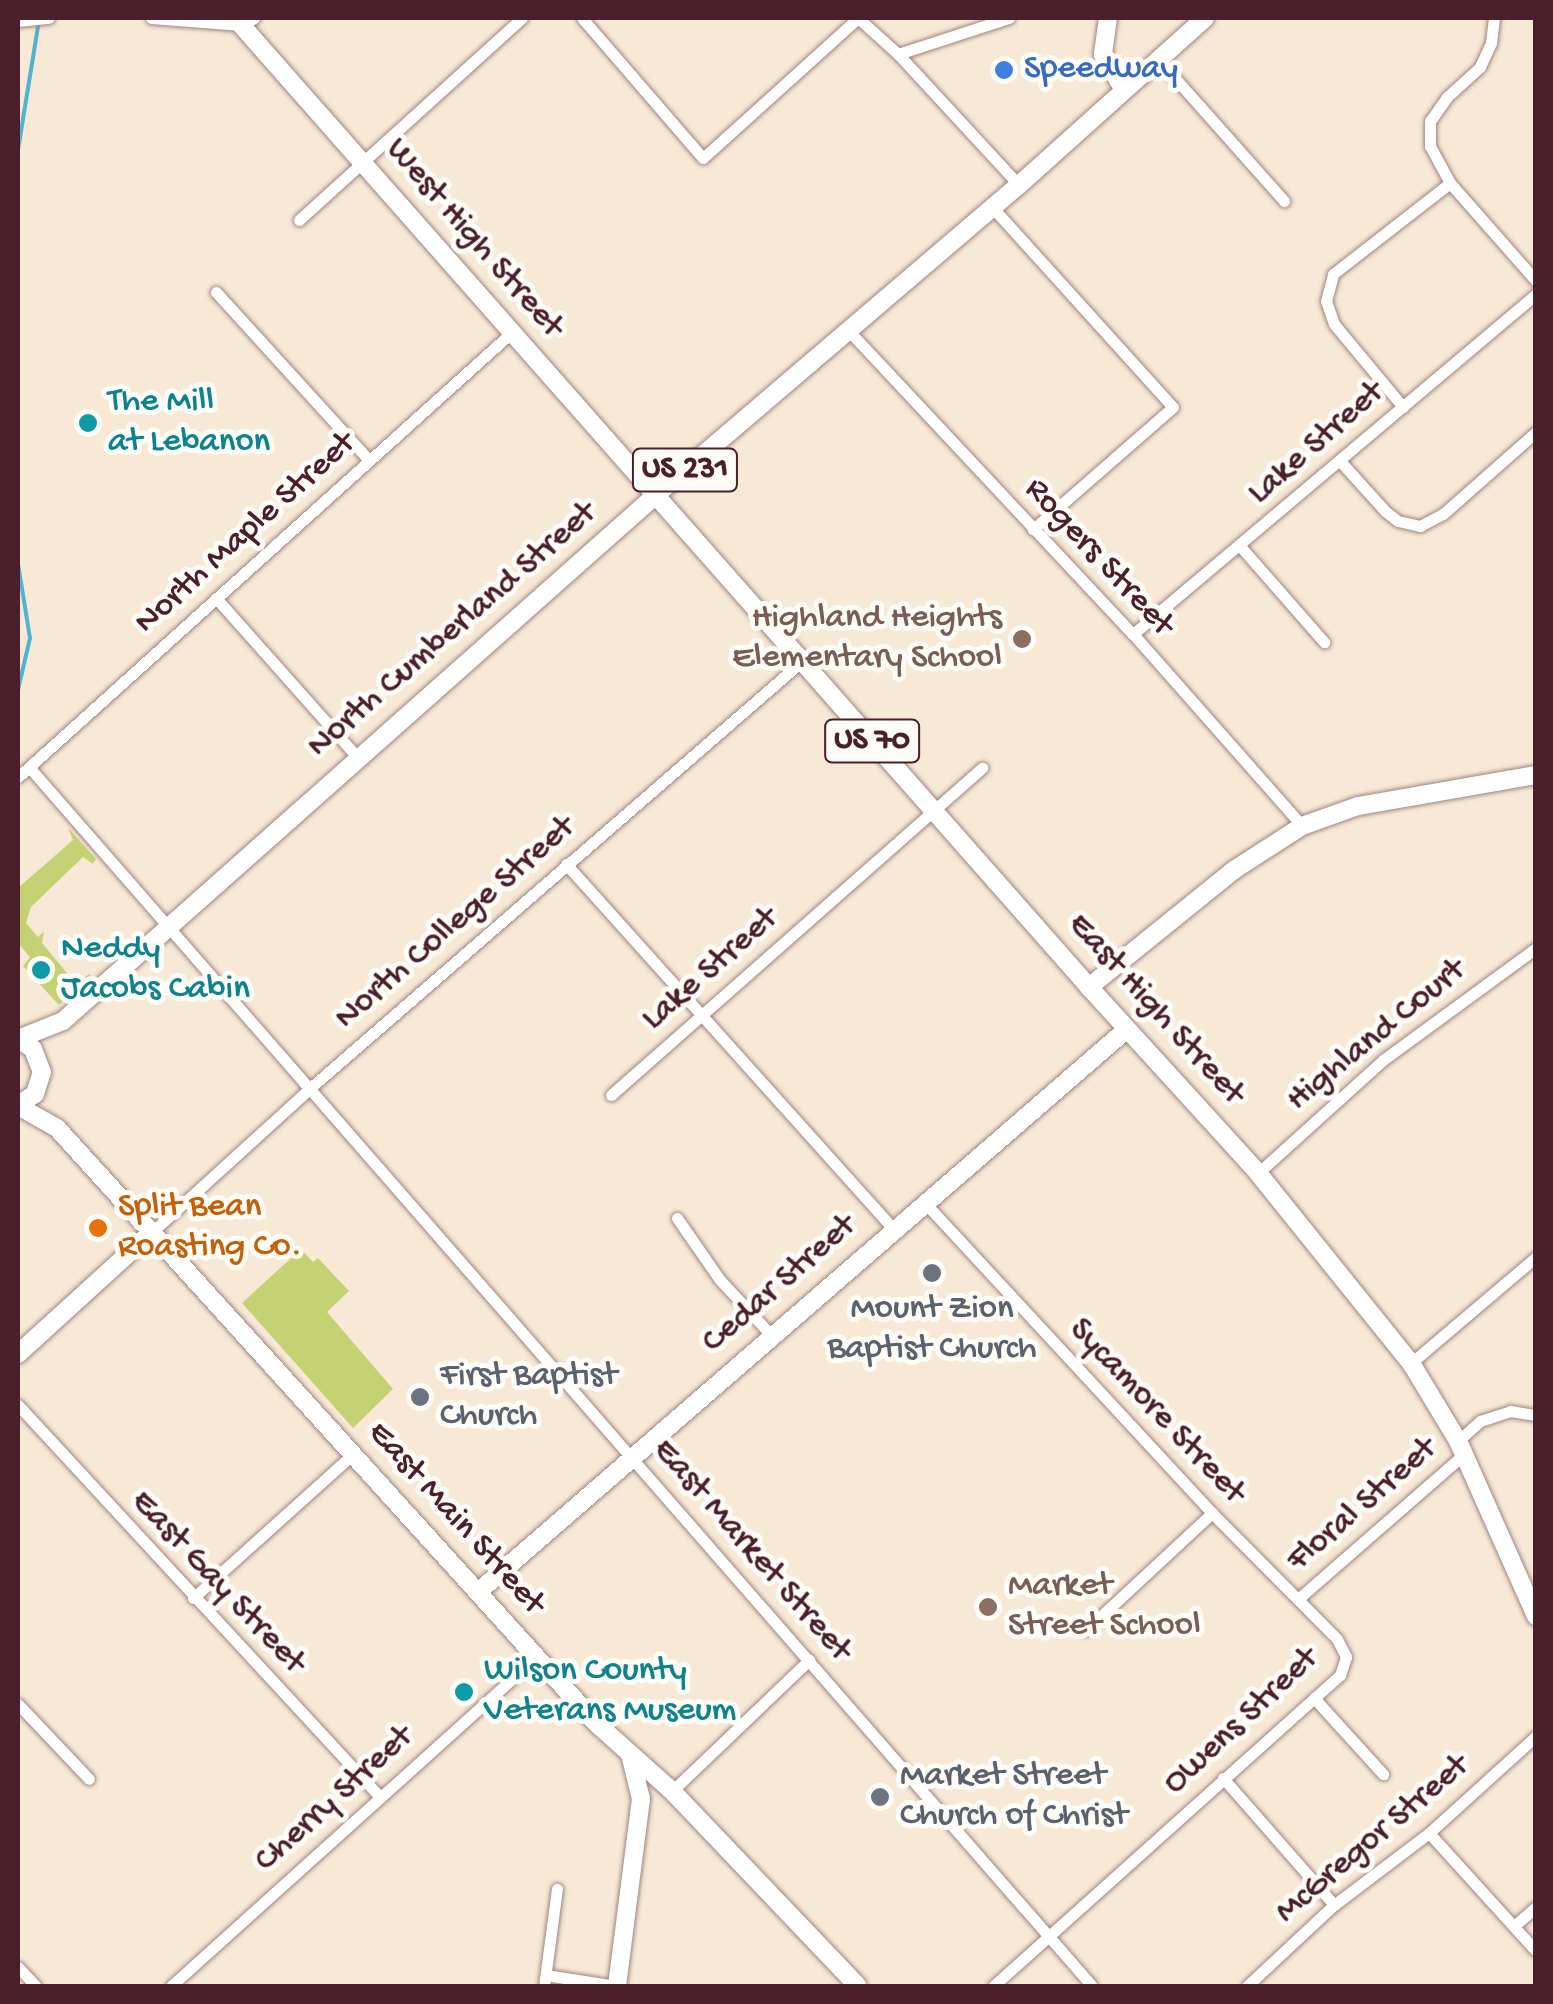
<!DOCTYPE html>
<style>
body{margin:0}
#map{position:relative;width:1553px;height:2004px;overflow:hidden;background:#f7e9d6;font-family:"Gochi Hand",sans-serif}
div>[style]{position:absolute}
.green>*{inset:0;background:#c4d274}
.stream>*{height:4px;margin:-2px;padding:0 2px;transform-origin:2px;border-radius:2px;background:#50b3cf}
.roads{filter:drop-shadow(0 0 2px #a08480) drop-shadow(0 0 2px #a08480)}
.street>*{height:11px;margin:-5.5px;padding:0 5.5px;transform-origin:5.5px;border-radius:5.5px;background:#fff}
.secondary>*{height:18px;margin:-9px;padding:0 9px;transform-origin:9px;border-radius:9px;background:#fff}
.primary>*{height:18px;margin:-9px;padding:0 9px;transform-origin:9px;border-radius:9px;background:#fff}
.dots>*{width:28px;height:28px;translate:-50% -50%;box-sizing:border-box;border:5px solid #fdfcf7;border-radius:50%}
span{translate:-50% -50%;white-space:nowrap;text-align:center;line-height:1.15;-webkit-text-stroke:10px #fdfcf7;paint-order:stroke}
.shield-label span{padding:2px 8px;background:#fdfcf7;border:2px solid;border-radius:8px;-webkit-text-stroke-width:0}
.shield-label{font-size:32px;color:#4a1f2b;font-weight:700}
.shop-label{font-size:35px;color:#366cbe}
.left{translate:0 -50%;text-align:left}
.street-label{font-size:35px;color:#4a1f2b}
.culture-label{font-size:35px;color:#0d838f}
.education-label{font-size:35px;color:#785e54}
.right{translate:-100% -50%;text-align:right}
.food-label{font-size:35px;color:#c56008}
.worship-label{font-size:35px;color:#5b616d}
.frame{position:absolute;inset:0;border:20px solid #4a1f2b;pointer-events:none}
</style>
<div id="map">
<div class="green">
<i style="clip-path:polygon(68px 828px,96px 859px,93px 864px,83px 857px,31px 907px,26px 923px,38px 937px,44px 932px,42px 943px,76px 984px,89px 974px,91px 976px,59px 1005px,23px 966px,30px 957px,18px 943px,18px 888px,73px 840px)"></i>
<i style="clip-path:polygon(301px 1249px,313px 1262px,318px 1258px,349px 1291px,327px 1312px,393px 1389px,353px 1428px,242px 1303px)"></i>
</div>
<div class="stream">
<i style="left:18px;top:150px;width:131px;rotate:-80.8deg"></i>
<i style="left:18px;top:564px;width:75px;rotate:80.8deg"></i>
<i style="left:30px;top:638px;width:53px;rotate:103deg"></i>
</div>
<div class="roads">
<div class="street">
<i style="left:151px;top:18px;width:91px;rotate:4.4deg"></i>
<i style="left:242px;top:25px;width:14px;rotate:-30deg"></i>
<i style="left:582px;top:18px;width:185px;rotate:49.2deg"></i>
<i style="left:703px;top:158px;width:209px;rotate:-42.1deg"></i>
<i style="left:858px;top:18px;width:54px;rotate:42deg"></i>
<i style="left:898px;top:54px;width:178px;rotate:47.3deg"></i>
<i style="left:1494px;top:18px;width:25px;rotate:97deg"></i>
<i style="left:1491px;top:43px;width:26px;rotate:115deg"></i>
<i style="left:1480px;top:67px;width:45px;rotate:137.7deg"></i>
<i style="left:1447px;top:97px;width:29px;rotate:125deg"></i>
<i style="left:1430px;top:121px;width:25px;rotate:90deg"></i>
<i style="left:1430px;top:146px;width:42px;rotate:61.6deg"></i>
<i style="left:1450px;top:183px;width:130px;rotate:48.7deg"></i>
<i style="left:18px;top:21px;width:31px;rotate:-6deg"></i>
<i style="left:898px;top:54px;width:117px;rotate:-18deg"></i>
<i style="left:1158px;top:59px;width:190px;rotate:48.4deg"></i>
<i style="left:993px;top:208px;width:268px;rotate:47.9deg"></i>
<i style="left:1173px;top:407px;width:186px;rotate:138.9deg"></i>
<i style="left:299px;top:220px;width:301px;rotate:-42.2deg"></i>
<i style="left:216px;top:292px;width:227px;rotate:47.7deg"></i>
<i style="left:849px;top:331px;width:415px;rotate:46.9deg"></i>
<i style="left:1133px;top:634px;width:256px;rotate:48.6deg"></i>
<i style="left:1403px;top:407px;width:108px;rotate:-129.7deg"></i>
<i style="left:1334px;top:324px;width:24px;rotate:-109deg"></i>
<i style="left:1326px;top:301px;width:28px;rotate:-75deg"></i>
<i style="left:1333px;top:274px;width:148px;rotate:-37.9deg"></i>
<i style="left:1340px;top:461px;width:67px;rotate:48deg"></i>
<i style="left:1385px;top:511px;width:16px;rotate:38deg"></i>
<i style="left:1398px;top:521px;width:23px;rotate:13deg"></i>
<i style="left:1420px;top:526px;width:26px;rotate:-28deg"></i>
<i style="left:1443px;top:514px;width:124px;rotate:-41.4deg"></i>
<i style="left:1240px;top:546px;width:128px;rotate:48.8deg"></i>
<i style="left:216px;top:598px;width:214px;rotate:48.4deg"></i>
<i style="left:1133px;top:634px;width:527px;rotate:-40.15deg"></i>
<i style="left:29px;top:767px;width:1617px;rotate:48.91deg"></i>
<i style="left:18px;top:777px;width:665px;rotate:-42.01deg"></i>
<i style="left:566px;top:864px;width:491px;rotate:48.1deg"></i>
<i style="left:611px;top:1095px;width:495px;rotate:-41.4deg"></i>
<i style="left:1258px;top:1173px;width:169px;rotate:-42.1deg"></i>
<i style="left:1383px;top:1060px;width:190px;rotate:-36.2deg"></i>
<i style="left:926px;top:1204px;width:421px;rotate:47.2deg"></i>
<i style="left:1212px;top:1513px;width:177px;rotate:45.2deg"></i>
<i style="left:1337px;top:1639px;width:20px;rotate:63deg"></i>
<i style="left:1346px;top:1657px;width:19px;rotate:108deg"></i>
<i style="left:1340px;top:1675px;width:466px;rotate:138.1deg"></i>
<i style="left:677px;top:1218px;width:75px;rotate:55.3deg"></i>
<i style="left:720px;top:1280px;width:78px;rotate:47.1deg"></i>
<i style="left:152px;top:1232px;width:212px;rotate:-42.3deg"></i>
<i style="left:309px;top:1089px;width:651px;rotate:-40.95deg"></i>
<i style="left:1411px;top:1363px;width:164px;rotate:-40.3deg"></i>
<i style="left:18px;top:1405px;width:532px;rotate:47.28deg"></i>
<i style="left:1458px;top:1441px;width:30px;rotate:-42deg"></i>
<i style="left:1480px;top:1421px;width:32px;rotate:-18deg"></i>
<i style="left:1510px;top:1411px;width:26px;rotate:9deg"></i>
<i style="left:193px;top:1598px;width:214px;rotate:-42deg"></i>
<i style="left:1298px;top:1599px;width:220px;rotate:-41.1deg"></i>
<i style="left:1086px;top:1630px;width:172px;rotate:-42.9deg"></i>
<i style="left:1314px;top:1698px;width:103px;rotate:47.8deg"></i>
<i style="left:18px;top:1704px;width:103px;rotate:46.6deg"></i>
<i style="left:1223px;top:1778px;width:169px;rotate:48.8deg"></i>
<i style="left:672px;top:1791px;width:190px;rotate:-43.7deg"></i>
<i style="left:1429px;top:1833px;width:159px;rotate:47.8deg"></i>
<i style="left:1514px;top:1926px;width:29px;rotate:-41deg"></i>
<i style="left:18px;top:1967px;width:26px;rotate:47deg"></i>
<i style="left:546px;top:1975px;width:71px;rotate:8.9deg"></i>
<i style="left:171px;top:1986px;width:493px;rotate:-42deg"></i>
<i style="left:544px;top:1986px;width:98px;rotate:-82.4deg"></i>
<i style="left:1247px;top:1986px;width:119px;rotate:-43deg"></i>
<i style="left:1334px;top:1905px;width:119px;rotate:-37.2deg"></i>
<i style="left:1429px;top:1833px;width:144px;rotate:-42.2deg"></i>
</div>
<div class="secondary">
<i style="left:1108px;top:18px;width:37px;rotate:98deg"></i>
<i style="left:1103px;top:55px;width:41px;rotate:59deg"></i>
<i style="left:1089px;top:987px;width:186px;rotate:-38.9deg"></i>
<i style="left:1234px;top:870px;width:81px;rotate:-32.9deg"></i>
<i style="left:1302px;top:826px;width:59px;rotate:-19.7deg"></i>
<i style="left:1358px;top:806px;width:181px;rotate:-9.9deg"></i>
<i style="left:18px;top:1354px;width:181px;rotate:-42.3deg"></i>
<i style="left:478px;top:1592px;width:859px;rotate:-40.94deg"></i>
<i style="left:617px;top:1986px;width:189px;rotate:-82.7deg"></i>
<i style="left:641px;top:1799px;width:46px;rotate:-103.7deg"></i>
</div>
<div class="primary">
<i style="left:235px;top:18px;width:1292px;rotate:48.61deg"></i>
<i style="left:1089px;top:987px;width:251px;rotate:47.7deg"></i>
<i style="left:1258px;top:1173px;width:244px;rotate:51.2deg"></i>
<i style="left:1411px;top:1363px;width:91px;rotate:58.9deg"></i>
<i style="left:1458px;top:1441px;width:192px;rotate:66deg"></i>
<i style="left:18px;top:1039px;width:48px;rotate:-21.8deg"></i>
<i style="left:63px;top:1021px;width:794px;rotate:-41.58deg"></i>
<i style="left:657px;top:494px;width:476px;rotate:-40.5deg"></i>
<i style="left:1019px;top:185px;width:250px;rotate:-41.9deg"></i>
<i style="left:18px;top:1039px;width:18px;rotate:34deg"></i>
<i style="left:33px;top:1049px;width:25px;rotate:69deg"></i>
<i style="left:42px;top:1072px;width:23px;rotate:108deg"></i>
<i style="left:35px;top:1094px;width:20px;rotate:147deg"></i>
<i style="left:18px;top:1106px;width:45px;rotate:29.4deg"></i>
<i style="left:57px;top:1128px;width:804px;rotate:47.82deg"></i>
<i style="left:597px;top:1724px;width:101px;rotate:41.8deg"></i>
<i style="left:672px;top:1791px;width:269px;rotate:46.4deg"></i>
</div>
</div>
<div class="dots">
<i style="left:1004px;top:70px;background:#3f7fe0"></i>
<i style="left:88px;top:423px;background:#0f9aa8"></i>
<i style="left:1022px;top:639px;background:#8d6e63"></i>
<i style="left:41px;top:970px;background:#0f9aa8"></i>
<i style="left:98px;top:1228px;background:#e8710a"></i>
<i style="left:932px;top:1273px;background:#6b7280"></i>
<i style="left:420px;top:1397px;background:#6b7280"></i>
<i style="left:988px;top:1607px;background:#8d6e63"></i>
<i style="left:464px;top:1692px;background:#0f9aa8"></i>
<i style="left:880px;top:1797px;background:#6b7280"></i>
</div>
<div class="shield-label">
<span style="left:685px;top:470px">US 231</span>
<span style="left:872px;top:741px">US 70</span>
</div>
<div class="shop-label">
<span class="left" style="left:1024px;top:70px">Speedway</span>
</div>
<div class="street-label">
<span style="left:473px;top:239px;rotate:49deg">West High Street</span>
<span style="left:1317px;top:444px;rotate:-41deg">Lake Street</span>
<span style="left:246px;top:534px;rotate:-42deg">North Maple Street</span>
<span style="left:1098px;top:558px;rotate:47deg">Rogers Street</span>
<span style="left:453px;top:631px;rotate:-41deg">North Cumberland Street</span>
<span style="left:456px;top:924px;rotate:-41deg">North College Street</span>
<span style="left:711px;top:970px;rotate:-41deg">Lake Street</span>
<span style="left:1155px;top:1010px;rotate:48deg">East High Street</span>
<span style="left:1377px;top:1036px;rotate:-39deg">Highland Court</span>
<span style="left:780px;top:1285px;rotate:-41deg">Cedar Street</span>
<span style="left:1156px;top:1412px;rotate:47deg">Sycamore Street</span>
<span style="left:1363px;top:1506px;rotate:-41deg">Floral Street</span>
<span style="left:455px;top:1519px;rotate:48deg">East Main Street</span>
<span style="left:751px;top:1551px;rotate:49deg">East Market Street</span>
<span style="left:217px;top:1583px;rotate:47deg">East Gay Street</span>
<span style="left:1242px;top:1722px;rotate:-43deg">Owens Street</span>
<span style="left:335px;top:1800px;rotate:-42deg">Cherry Street</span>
<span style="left:1373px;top:1840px;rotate:-40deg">McGregor Street</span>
</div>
<div class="culture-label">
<span class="left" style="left:108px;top:423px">The Mill<br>at Lebanon</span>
<span class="left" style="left:61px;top:970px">Neddy<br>Jacobs Cabin</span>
<span class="left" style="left:484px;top:1692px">Wilson County<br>Veterans Museum</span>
</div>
<div class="education-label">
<span class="right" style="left:1002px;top:639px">Highland Heights<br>Elementary School</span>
<span class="left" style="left:1008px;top:1607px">Market<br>Street School</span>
</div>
<div class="food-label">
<span class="left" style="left:118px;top:1228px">Split Bean<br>Roasting Co.</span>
</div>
<div class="worship-label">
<span style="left:932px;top:1330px">Mount Zion<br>Baptist Church</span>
<span class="left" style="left:440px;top:1397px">First Baptist<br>Church</span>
<span class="left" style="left:900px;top:1797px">Market Street<br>Church of Christ</span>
</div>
<div class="frame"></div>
</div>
